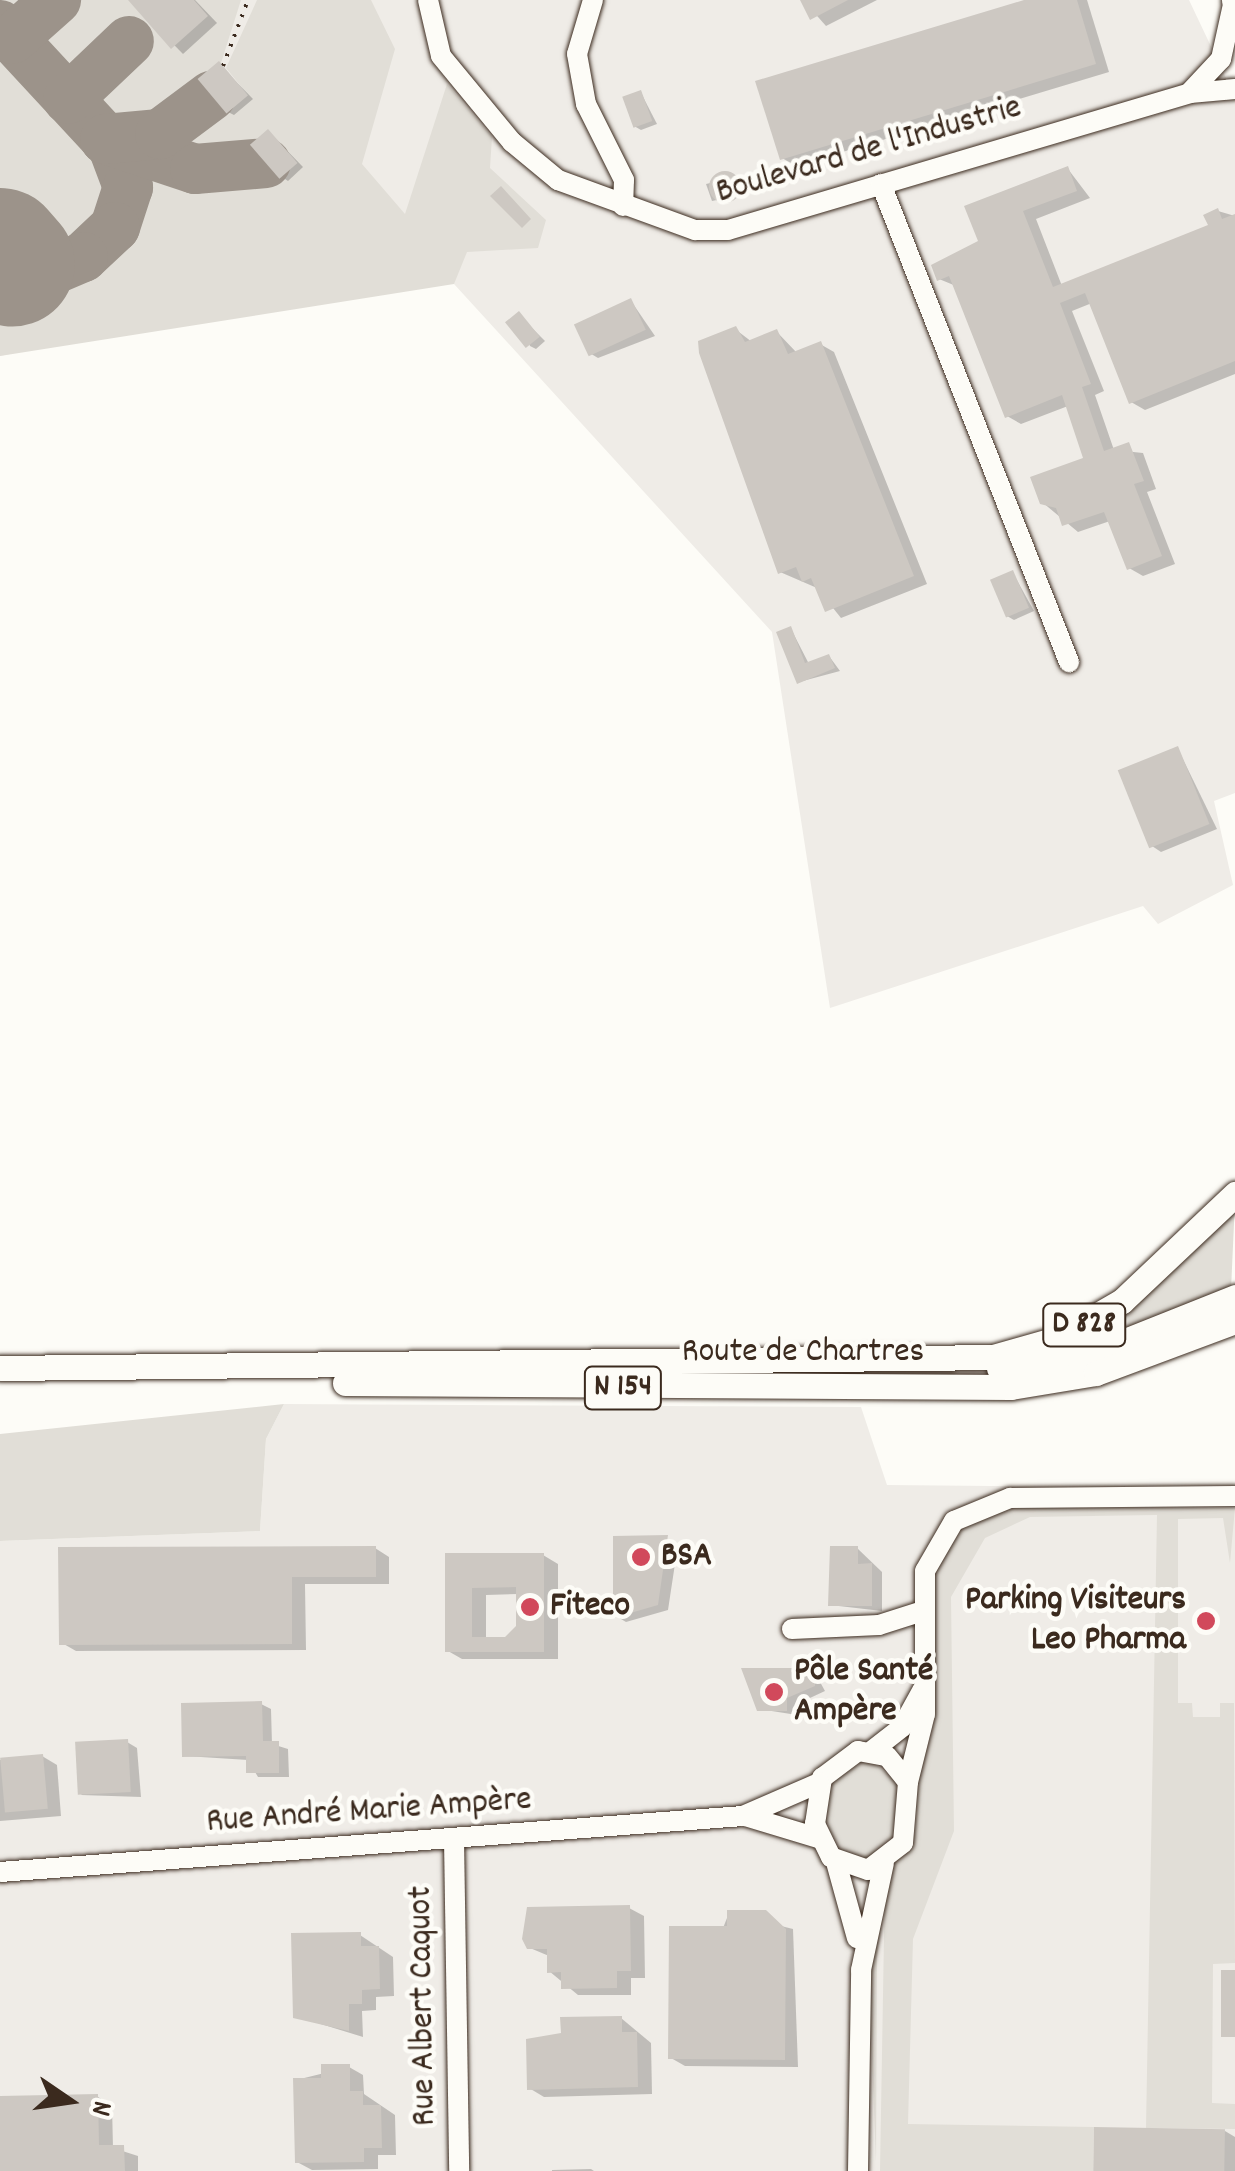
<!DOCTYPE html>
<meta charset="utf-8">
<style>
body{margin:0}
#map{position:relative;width:1235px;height:2171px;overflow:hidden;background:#fdfcf7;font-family:Dekko,sans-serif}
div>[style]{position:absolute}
.built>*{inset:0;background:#efece7}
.green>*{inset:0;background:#e1ded7}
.shadow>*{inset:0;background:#0003}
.taxiway>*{height:50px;margin:-25px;padding:0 25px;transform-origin:25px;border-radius:25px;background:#9c938a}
.runway>*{height:125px;margin:-62.5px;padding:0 62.5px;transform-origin:62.5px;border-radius:62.5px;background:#9c938a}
.building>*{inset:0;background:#cdc8c2;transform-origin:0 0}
.round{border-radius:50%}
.path>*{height:4px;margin-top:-2px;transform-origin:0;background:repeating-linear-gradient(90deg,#3b2a1e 0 2.5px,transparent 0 10.5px)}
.roads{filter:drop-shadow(0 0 2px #3b2a1e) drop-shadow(0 0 2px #3b2a1e)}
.minor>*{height:20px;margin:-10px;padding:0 10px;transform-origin:10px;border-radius:10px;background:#fdfcf7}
.major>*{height:25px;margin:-12.5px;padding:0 12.5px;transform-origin:12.5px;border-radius:12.5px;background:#fdfcf7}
.dots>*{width:28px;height:28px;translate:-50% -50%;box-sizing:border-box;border:5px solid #fdfcf7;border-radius:50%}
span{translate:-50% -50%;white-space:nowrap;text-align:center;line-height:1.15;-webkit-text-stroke:9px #fdfcf7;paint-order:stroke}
.shield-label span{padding:2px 8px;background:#fdfcf7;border:2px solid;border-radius:8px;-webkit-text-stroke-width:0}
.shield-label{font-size:32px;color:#3b2a1e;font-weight:700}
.street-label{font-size:35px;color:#3b2a1e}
.poi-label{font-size:35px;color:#3b2a1e;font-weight:700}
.left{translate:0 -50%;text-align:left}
.right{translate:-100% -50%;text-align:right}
.north{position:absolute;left:20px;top:2051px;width:100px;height:100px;-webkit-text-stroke:8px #fdfcf7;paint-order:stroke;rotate:103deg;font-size:28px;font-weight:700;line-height:40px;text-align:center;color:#3b2a1e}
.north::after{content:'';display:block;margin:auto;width:35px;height:45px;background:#3b2a1e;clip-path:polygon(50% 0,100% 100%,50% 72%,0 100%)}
</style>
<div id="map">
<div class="built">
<i style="clip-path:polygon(0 0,1189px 0,1235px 97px,1235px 793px,1214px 801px,1233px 885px,1158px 924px,1143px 906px,830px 1008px,772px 632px,454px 284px,405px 216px,335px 287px,0 356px)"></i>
<i style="clip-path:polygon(284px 1404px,861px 1407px,887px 1485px,1235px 1488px,1235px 2171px,0 2171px,0 1541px,260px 1531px,266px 1439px)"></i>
</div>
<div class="green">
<i style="clip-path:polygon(0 0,241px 0,221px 63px,197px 79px,248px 95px,226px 68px,257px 0,371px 0,395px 49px,362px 164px,405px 214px,447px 84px,492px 137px,490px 168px,546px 220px,538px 248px,467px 252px,454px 284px,0 356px)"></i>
<i style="clip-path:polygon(1235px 1201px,1231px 1290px,1052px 1357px)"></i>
<i style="clip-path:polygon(284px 1404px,266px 1439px,260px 1531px,0 1541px,0 1434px)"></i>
<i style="clip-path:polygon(1013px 1508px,1235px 1508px,1230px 1563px,1223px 1518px,1178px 1519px,1178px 1703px,1192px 1703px,1193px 1717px,1220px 1717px,1220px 1703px,1234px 1703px,1235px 1963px,1213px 1964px,1212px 2103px,1235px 2104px,1235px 2129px,1146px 2128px,1157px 1515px,1030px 1517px,985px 1538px,951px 1597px,954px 1831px,913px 1939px,908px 2124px,1094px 2127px,1093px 2171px,880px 2171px,885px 1877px,915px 1834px,934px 1573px,965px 1524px)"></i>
<i style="clip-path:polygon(868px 1758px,899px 1784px,899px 1833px,871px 1860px,838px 1854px,825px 1832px,826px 1787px)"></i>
<i style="clip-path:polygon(883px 1910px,877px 1958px,876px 2161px,868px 1955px)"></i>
</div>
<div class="shadow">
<i style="clip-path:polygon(130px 0,195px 0,217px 23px,183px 54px)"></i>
<i style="clip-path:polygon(803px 0,877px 0,826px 26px)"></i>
<i style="clip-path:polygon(1033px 0,1087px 0,1109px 72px,796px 166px,782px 158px)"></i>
<i style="clip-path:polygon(219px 64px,253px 99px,234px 115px,228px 112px)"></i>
<i style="clip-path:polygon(641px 93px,657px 124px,641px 130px,634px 126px)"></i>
<i style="clip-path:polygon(269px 132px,303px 167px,288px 181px,282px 177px)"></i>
<i style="clip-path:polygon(1068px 169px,1090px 198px,1036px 219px,1062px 286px,1211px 226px,1218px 211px,1235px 216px,1235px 374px,1145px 410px,1131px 402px,1092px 303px,1072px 311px,1104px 391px,1095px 395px,1114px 450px,1143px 453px,1156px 489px,1147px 492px,1175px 564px,1143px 576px,1129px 568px,1110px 521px,1078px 532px,1042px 502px,1086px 460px,1068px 406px,1021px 424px,1007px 416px,956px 286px,939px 279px)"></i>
<i style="clip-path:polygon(741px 176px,751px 193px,712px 201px,706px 184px)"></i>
<i style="clip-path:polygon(631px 301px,655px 336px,598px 358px,588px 352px)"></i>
<i style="clip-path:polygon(519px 315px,545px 341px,536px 349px,530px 346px)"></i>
<i style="clip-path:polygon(735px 329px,752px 342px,777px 332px,797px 353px,820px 344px,834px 352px,927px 584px,841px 618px,817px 588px,780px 572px)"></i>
<i style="clip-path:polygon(1013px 573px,1034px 611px,1014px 620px,1007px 616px)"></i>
<i style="clip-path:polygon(791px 629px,809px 664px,829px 656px,840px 671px,799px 682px)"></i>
<i style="clip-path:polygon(1178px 749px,1217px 829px,1161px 852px,1152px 846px)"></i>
<i style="clip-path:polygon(615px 1538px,678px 1544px,668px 1610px,626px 1622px,616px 1616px)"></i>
<i style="clip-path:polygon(375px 1548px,389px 1557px,389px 1584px,305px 1584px,306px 1650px,76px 1651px,62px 1643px)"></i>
<i style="clip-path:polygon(857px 1548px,882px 1572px,882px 1611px,830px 1605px)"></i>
<i style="clip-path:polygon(evenodd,543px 1555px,558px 1564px,558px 1659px,462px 1659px,448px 1651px,448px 1556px,543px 1555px,518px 1594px,519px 1627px,506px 1639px,486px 1640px,486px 1595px,518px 1594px)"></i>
<i style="clip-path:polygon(814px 1671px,825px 1691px,797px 1704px,797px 1715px,759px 1709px)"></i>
<i style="clip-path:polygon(261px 1704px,271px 1709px,272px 1744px,288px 1749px,289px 1777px,258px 1777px,248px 1760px,185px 1756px)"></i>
<i style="clip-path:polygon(127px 1742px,137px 1748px,141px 1797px,81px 1795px)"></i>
<i style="clip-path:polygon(42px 1756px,57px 1765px,61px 1816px,0 1821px,0 1760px)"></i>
<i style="clip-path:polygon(629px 1908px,644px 1916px,645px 1978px,631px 1978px,631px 1995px,578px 1995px,549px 1971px,549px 1956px,530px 1948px)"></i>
<i style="clip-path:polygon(729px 1913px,793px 1929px,798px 2067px,685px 2066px,671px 2058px)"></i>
<i style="clip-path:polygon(360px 1935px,393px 1957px,394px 1996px,376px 1997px,376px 2010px,362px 2011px,363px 2037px,295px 2016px)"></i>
<i style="clip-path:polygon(621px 2018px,651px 2043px,652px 2094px,544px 2097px,529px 2088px)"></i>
<i style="clip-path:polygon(349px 2067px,363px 2075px,364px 2094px,395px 2115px,396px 2155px,378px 2155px,378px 2169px,312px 2170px,297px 2162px,296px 2080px)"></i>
<i style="clip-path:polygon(98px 2097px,112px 2105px,113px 2148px,138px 2156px,138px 2171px,0 2171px,0 2098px)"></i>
<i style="clip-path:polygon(1225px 2131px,1235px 2137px,1235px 2171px,1096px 2171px)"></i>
<i style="clip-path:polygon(591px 2169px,594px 2171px,552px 2171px,552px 2170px)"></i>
</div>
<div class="taxiway">
<i style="left:0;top:25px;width:166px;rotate:47.2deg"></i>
<i style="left:113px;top:147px;width:43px;rotate:69.4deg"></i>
<i style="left:128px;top:187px;width:42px;rotate:108deg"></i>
<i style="left:115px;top:227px;width:44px;rotate:136.8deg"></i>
<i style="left:83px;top:257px;width:53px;rotate:156.8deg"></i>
<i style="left:34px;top:278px;width:26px;rotate:-148deg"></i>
<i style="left:12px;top:39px;width:59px;rotate:-41.6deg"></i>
<i style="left:68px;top:99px;width:84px;rotate:-43.6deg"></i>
<i style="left:105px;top:139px;width:95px;rotate:18.4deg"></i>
<i style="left:195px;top:169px;width:71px;rotate:-4.8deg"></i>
<i style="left:105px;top:139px;width:55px;rotate:-5.2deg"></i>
<i style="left:160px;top:134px;width:64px;rotate:-36.7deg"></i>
</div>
<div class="runway">
<i style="left:0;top:250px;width:18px;rotate:49deg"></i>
</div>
<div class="building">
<i style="clip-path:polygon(128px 0,194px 0,208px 16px,171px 49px)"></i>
<i style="clip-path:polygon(800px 0,848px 0,810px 20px)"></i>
<i style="clip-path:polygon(1024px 0,1077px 0,1096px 64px,780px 160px,755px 81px)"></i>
<i style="left:219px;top:61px;width:45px;height:28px;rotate:50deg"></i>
<i style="left:641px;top:90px;width:33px;height:20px;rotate:70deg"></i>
<i style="left:268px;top:129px;width:45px;height:24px;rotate:49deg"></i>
<i style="clip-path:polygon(1068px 166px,1077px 191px,1023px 211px,1053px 287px,1208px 225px,1203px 215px,1218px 208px,1222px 219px,1235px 214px,1235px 361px,1129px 404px,1085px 293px,1060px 303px,1091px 384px,1082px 387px,1104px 451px,1129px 442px,1144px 481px,1134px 484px,1162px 556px,1127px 570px,1104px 512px,1062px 526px,1056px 508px,1040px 504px,1030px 477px,1083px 458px,1062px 395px,1005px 418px,949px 276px,937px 281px,931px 265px,978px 241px,964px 206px)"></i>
<i class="round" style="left:709px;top:171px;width:32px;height:32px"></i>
<i style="clip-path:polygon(501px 186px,531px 219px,522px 228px,490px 196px)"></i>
<i style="left:631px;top:298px;width:35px;height:63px;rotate:65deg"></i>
<i style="left:519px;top:311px;width:33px;height:18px;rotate:51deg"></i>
<i style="clip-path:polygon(736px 326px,745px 342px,777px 329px,788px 354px,821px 341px,914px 576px,825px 612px,811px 578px,802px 582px,796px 567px,778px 574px,699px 353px,698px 341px)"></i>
<i style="left:1013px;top:570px;width:41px;height:25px;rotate:67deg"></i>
<i style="clip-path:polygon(791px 626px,805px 663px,829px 654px,835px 668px,797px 684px,776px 632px)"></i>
<i style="left:1178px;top:746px;width:84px;height:65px;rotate:68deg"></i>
<i style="clip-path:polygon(668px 1535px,658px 1605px,613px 1618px,613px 1536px)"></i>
<i style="clip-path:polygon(376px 1546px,376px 1577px,292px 1577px,292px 1644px,59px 1645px,58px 1547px)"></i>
<i style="clip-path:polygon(830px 1546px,858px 1546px,858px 1564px,872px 1563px,872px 1606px,828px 1606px)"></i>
<i style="clip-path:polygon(evenodd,445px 1553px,544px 1553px,544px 1652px,445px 1652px,445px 1553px,516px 1587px,516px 1626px,505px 1637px,472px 1637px,472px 1588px,516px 1587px)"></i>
<i style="clip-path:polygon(741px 1668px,815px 1668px,815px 1686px,787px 1698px,787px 1711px,757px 1711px)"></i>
<i style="clip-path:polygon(262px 1701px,263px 1741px,279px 1741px,279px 1773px,246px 1773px,246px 1756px,182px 1757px,181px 1703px)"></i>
<i style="left:128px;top:1739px;width:53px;height:53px;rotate:87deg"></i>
<i style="left:43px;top:1754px;width:55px;height:43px;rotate:85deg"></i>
<i style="clip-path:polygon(630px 1905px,631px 1971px,617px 1971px,617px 1988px,561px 1989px,561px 1972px,547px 1973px,547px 1949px,527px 1949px,522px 1939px,527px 1907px)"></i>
<i style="clip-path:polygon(727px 1910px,766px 1910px,786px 1929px,785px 2060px,668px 2059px,669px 1926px,727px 1926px)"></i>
<i style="clip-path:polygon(361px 1932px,361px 1946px,379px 1946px,380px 1989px,362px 1990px,362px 2004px,349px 2004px,349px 2031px,293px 2018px,291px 1933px)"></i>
<i style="left:1221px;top:1970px;width:14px;height:67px"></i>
<i style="clip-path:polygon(622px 2016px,622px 2032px,637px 2032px,638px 2087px,527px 2090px,526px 2039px,561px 2033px,560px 2017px)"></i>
<i style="clip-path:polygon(321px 2064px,350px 2064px,350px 2091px,363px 2091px,363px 2105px,381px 2105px,382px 2148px,364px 2148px,364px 2162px,295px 2163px,293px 2078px,321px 2078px)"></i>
<i style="clip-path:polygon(98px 2094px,99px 2145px,124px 2145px,125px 2171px,0 2171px,0 2096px)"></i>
<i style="left:1094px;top:2127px;width:131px;height:44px;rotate:1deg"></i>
</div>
<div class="path">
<i style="left:223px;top:66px;width:71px;rotate:-69.3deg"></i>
</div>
<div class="roads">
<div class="minor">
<i style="left:428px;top:0;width:57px;rotate:76.9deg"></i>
<i style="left:441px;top:56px;width:112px;rotate:50.5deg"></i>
<i style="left:512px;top:142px;width:60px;rotate:39.6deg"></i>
<i style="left:558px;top:180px;width:146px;rotate:20.1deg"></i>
<i style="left:695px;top:230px;width:33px"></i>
<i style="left:728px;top:230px;width:482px;rotate:-16.5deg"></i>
<i style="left:1190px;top:93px;width:45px;rotate:-5.1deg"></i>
<i style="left:593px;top:0;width:56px;rotate:106.5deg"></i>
<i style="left:577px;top:54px;width:51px;rotate:79.8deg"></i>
<i style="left:586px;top:104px;width:85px;rotate:63.4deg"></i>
<i style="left:624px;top:180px;width:26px;rotate:92deg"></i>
<i style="left:1191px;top:91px;width:44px;rotate:-46.8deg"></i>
<i style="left:1221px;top:59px;width:60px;rotate:-77.6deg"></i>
<i style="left:881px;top:184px;width:514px;rotate:68.53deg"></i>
<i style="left:792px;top:1629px;width:87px;rotate:-2.6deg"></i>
<i style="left:879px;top:1625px;width:46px;rotate:-17.7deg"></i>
<i style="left:873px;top:1750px;width:37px;rotate:-38deg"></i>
<i style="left:902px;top:1727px;width:43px;rotate:-61.1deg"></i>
<i style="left:858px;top:1751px;width:29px;rotate:10deg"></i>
<i style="left:887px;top:1756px;width:33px;rotate:51deg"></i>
<i style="left:908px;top:1782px;width:61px;rotate:94.7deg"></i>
<i style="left:903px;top:1843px;width:44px;rotate:142.4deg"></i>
<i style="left:868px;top:1870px;width:39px;rotate:-161deg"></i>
<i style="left:831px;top:1857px;width:37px;rotate:-116deg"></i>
<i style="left:815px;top:1824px;width:47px;rotate:-81.3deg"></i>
<i style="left:822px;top:1778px;width:45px;rotate:-36.9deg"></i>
<i style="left:908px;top:1782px;width:70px;rotate:-76deg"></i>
<i style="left:925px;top:1714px;width:143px;rotate:-90deg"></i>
<i style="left:925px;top:1571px;width:58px;rotate:-59.9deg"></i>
<i style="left:954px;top:1521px;width:61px;rotate:-22.3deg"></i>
<i style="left:1010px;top:1498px;width:225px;rotate:-0.5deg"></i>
<i style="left:745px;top:1816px;width:76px;rotate:16.8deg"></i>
<i style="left:454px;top:1839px;width:332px;rotate:89.1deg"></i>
<i style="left:836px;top:1862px;width:79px;rotate:74.6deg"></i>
<i style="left:0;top:1872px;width:745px;rotate:-4.31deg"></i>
<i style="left:743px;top:1816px;width:83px;rotate:-23.5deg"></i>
<i style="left:858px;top:2171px;width:201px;rotate:-89.1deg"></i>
<i style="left:861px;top:1970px;width:109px;rotate:-77.9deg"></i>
</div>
<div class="major">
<i style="left:1234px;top:0;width:1px;rotate:45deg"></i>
<i style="left:0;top:1368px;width:993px;rotate:-0.63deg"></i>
<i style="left:993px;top:1357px;width:66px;rotate:-15.9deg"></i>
<i style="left:1056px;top:1339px;width:76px;rotate:-29.9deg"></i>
<i style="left:1122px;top:1301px;width:156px;rotate:-43.4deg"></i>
<i style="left:999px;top:1368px;width:94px;rotate:-8.6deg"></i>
<i style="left:1092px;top:1354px;width:154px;rotate:-21.7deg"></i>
<i style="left:345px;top:1383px;width:666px;rotate:0.34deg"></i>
<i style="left:1011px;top:1387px;width:86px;rotate:-9.4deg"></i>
<i style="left:1096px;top:1373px;width:148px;rotate:-20.5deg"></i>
</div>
</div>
<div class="dots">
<i style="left:641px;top:1557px;background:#d1495b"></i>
<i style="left:530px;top:1607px;background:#d1495b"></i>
<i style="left:1206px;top:1621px;background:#d1495b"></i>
<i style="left:774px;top:1692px;background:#d1495b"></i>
</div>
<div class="shield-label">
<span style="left:1084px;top:1325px">D 828</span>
<span style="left:623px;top:1388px">N 154</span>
</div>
<div class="street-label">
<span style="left:869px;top:151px;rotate:-16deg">Boulevard de l'Industrie</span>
<span style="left:803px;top:1353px">Route de Chartres</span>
<span style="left:369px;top:1812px;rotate:-4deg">Rue André Marie Ampère</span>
<span style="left:424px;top:2006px;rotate:-91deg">Rue Albert Caquot</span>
</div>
<div class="poi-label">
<span class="left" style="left:661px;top:1557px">BSA</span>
<span class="right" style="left:1186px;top:1621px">Parking Visiteurs<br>Leo Pharma</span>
<span class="left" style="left:550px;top:1607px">Fiteco</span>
<span class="left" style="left:794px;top:1692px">Pôle Santé<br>Ampère</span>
</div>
<div class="north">N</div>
</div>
